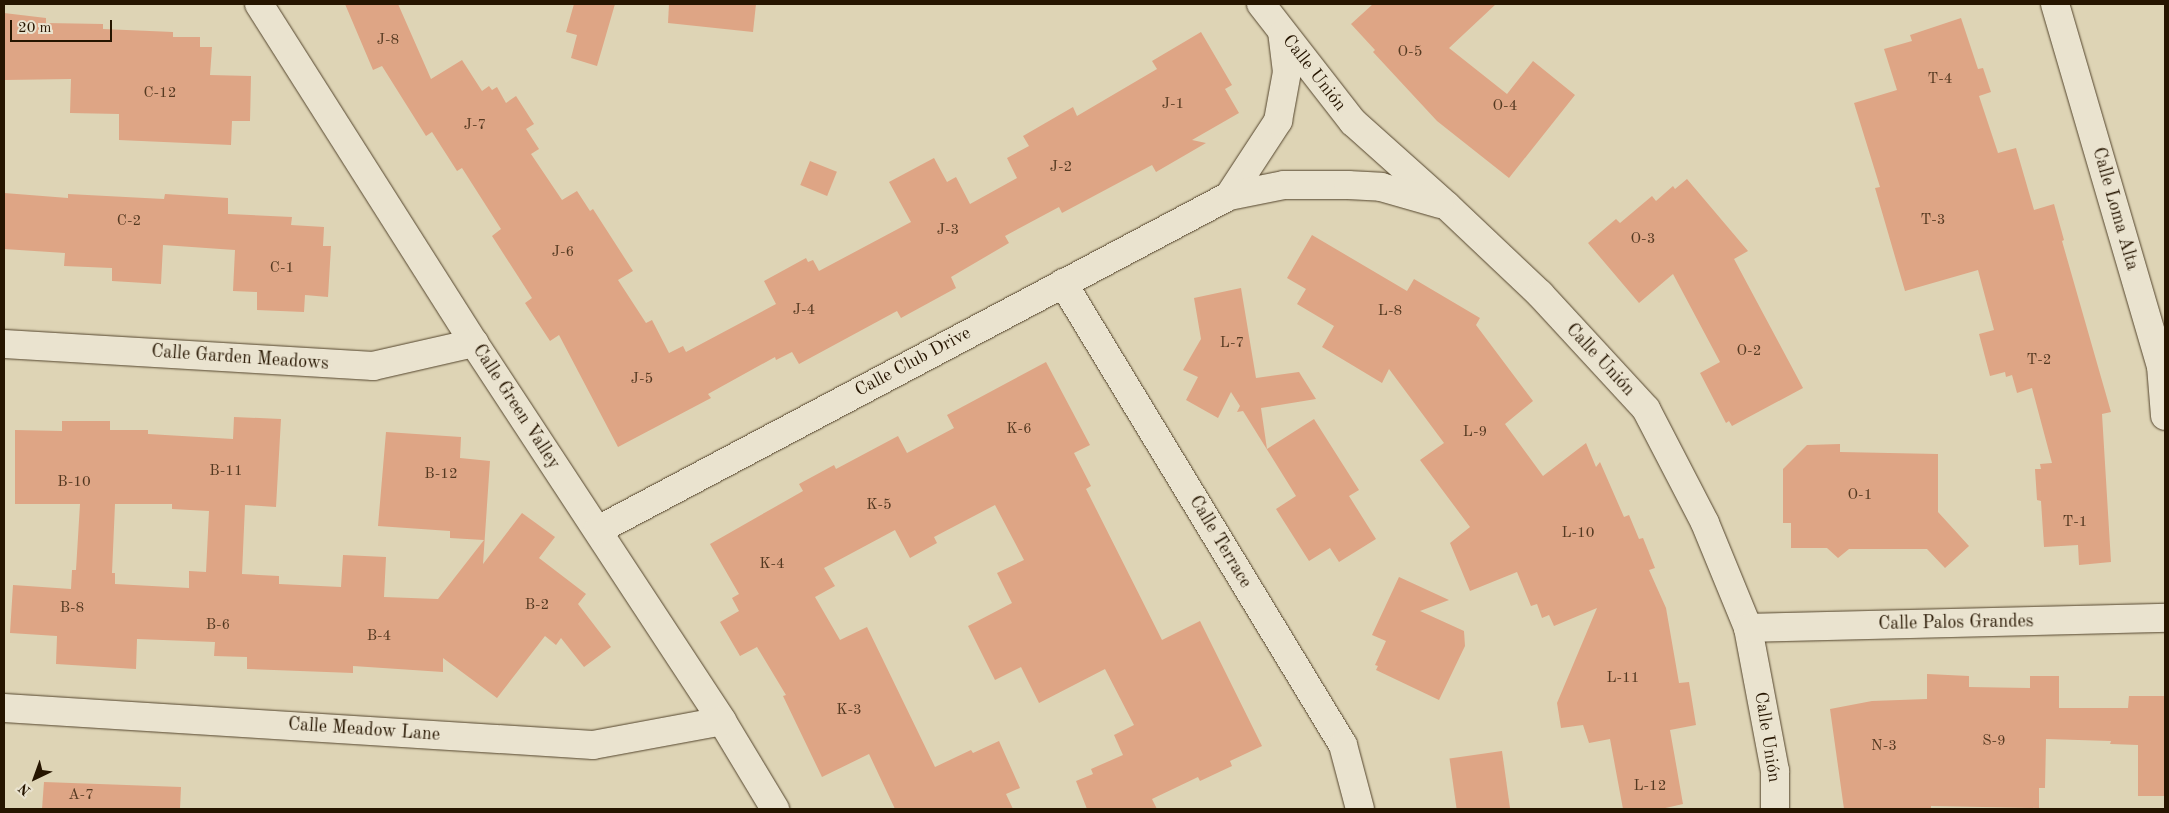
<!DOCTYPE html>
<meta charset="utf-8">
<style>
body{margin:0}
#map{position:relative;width:2169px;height:813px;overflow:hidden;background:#ded4b5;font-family:"Old Standard TT",serif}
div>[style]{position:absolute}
.building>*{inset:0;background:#dea585;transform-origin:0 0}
.roads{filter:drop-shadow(0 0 1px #54452d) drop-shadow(0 0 1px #54452d)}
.minor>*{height:28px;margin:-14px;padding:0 14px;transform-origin:14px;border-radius:14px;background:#eae3cf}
span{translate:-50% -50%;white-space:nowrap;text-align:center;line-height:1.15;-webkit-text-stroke:5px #eae3cf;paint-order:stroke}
.number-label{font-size:15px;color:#543921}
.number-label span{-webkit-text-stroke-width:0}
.street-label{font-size:18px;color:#261500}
.frame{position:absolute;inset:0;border:5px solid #261500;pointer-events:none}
.north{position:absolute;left:10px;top:753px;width:50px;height:50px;-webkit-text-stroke:4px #eae3cf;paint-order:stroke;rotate:222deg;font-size:14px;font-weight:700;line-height:20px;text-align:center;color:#261500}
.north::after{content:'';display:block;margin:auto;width:18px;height:22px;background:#261500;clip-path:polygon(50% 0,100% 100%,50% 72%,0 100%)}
.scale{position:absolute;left:10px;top:20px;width:102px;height:22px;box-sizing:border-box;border:2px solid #261500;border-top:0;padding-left:6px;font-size:15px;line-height:18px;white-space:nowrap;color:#261500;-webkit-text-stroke:4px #eae3cf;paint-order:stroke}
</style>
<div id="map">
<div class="building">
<i style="clip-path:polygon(345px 4px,398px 4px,431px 79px,462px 60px,482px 91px,489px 86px,492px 90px,497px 87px,506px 103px,516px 96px,534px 124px,526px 129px,539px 149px,531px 154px,562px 200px,577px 191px,590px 211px,593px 209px,633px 271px,618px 280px,646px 323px,652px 320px,669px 353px,683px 346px,686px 352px,776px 304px,764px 281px,806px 258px,808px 262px,813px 260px,819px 271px,911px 222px,889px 182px,934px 158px,947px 182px,956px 177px,970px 204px,1017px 178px,1007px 158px,1029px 146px,1023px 136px,1073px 107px,1077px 116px,1157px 69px,1152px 61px,1201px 32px,1232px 85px,1225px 89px,1239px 113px,1192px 140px,1206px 143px,1156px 172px,1152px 165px,1062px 213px,1059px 207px,1005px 236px,1009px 243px,951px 277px,956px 288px,901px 318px,897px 311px,799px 364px,792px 352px,776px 360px,775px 357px,708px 394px,711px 398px,618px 447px,559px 335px,550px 341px,525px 303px,532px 298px,492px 236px,501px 229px,462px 168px,457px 171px,432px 132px,426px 136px,382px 66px,373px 70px)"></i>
<i style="clip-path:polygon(574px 4px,615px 4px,597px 66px,571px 58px,577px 35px,566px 32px)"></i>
<i style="clip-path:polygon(669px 4px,756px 4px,753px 32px,668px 23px)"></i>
<i style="clip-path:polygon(1373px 4px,1496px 4px,1449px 48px,1507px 94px,1533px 61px,1575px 95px,1509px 178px,1437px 121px,1373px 52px,1375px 50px,1351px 24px)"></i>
<i style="clip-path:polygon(4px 13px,46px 18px,46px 23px,103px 24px,103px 29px,173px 32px,173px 37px,200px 37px,200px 47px,212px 47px,210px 75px,251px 76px,250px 121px,232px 121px,231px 145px,119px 140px,119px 114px,70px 113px,71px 79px,4px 80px)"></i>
<i style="clip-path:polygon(1961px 18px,1978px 69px,1983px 68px,1991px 92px,1979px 96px,1998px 153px,2016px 148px,2034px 210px,2054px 204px,2064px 240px,2062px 241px,2111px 412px,2102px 414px,2111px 562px,2079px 565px,2078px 545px,2044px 547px,2041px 501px,2037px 500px,2035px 469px,2041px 469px,2040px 464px,2052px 463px,2032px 388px,2017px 393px,2012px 375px,2006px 377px,2005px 372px,1990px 376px,1979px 334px,1994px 330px,1978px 270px,1905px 291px,1875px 188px,1880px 187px,1854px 103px,1897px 90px,1884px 49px,1912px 41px,1910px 35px)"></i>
<i style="left:810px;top:161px;width:29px;height:26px;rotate:22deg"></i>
<i style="clip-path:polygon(1687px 179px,1748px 251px,1734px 259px,1803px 388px,1732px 426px,1729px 421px,1726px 423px,1700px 373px,1720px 362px,1673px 274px,1639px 303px,1588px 243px,1616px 219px,1620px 223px,1652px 196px,1656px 201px,1673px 186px,1675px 189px)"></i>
<i style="clip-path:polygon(4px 193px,68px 198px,68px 194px,164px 199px,165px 194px,228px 198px,228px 214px,292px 217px,291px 225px,324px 227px,323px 246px,331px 246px,328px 297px,305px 295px,304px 312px,257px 310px,257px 292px,233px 291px,235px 250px,163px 245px,161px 284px,112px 281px,112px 268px,64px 266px,65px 253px,4px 249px)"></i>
<i style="clip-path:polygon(1312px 235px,1407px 291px,1414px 279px,1480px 318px,1476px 325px,1533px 401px,1505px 424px,1543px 476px,1586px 443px,1596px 467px,1600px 462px,1624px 517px,1629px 515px,1639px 539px,1643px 538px,1655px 568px,1649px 570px,1666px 608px,1679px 683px,1689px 682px,1696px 725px,1670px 730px,1683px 804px,1661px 809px,1623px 809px,1610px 739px,1589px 743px,1583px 725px,1561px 728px,1557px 703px,1597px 608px,1554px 626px,1549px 615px,1542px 618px,1537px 604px,1531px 606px,1517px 572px,1470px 591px,1450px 543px,1470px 527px,1420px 460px,1444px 443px,1389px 369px,1382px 383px,1322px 347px,1334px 326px,1297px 304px,1306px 289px,1287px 278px)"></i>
<i style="clip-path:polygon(1241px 288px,1256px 378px,1299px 372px,1316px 399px,1261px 408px,1267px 449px,1314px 419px,1359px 490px,1349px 496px,1376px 539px,1339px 562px,1330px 548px,1309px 561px,1276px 509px,1296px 496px,1243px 411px,1237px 412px,1240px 406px,1231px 392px,1218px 418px,1186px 400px,1198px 377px,1183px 370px,1201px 339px,1194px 298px)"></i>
<i style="clip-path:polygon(1046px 362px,1090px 445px,1074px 453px,1091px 486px,1086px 489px,1162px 640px,1200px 621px,1262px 746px,1230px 761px,1232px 766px,1200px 781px,1198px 777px,1152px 799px,1157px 809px,1087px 809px,1076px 781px,1093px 774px,1091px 769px,1123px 755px,1114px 735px,1134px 725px,1105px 669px,1039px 703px,1021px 667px,995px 680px,968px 626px,1012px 603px,997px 573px,1024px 560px,995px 505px,934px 537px,937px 543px,910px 558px,895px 530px,824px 568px,835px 586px,815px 597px,840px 640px,867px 627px,935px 767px,971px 750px,973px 753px,999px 741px,1020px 788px,1006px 794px,1013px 809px,895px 809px,869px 754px,822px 777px,783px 696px,786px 695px,757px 647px,740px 656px,720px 622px,739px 611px,732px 598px,739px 594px,710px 544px,803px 491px,799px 484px,834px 465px,836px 469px,898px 436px,907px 453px,954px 428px,947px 415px)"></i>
<i style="clip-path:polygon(evenodd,234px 417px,281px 419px,276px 507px,245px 505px,242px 574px,279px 576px,279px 584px,341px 587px,343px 555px,386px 557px,384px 597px,438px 599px,484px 540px,450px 538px,450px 531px,378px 526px,386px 432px,461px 437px,460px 458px,490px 461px,483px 564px,522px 513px,555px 537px,539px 558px,586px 594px,578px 604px,611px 647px,584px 667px,561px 638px,556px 645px,545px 636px,497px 698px,443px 658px,443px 672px,353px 666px,353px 673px,247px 669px,247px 657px,214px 656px,215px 642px,137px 639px,136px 669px,56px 664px,57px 636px,10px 633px,13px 585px,71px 589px,72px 570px,76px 570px,80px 504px,15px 504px,15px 430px,62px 431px,62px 421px,110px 421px,110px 430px,148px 430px,148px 434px,233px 439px,234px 417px,115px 504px,172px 504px,172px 509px,209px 511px,206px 572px,189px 571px,189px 588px,115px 584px,115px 573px,112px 573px,115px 504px)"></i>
<i style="clip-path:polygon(1840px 444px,1840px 452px,1938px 454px,1938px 512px,1969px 546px,1945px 568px,1927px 549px,1849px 549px,1838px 558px,1827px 548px,1791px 548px,1791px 523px,1783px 523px,1783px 469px,1807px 445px)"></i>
<i style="clip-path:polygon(1399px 577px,1449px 600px,1420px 611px,1464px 631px,1465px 646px,1439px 700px,1376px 670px,1378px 666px,1375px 665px,1386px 641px,1372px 635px)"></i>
<i style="clip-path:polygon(1927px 674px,1969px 676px,1969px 687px,2030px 688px,2030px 676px,2059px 676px,2059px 708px,2128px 708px,2129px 696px,2165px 696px,2165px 796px,2138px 796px,2138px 745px,2110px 744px,2111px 741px,2046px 739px,2045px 788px,2039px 788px,2039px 808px,1931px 806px,1931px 809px,1844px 809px,1830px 709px,1872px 701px,1927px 699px)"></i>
<i style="left:1502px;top:751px;width:59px;height:53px;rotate:82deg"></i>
<i style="clip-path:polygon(44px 782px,181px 787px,180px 809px,42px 809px)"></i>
</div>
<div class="roads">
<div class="minor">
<i style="left:259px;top:4px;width:401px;rotate:57.6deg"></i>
<i style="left:474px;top:343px;width:452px;rotate:56.7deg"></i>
<i style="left:722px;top:721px;width:103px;rotate:58.9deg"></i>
<i style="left:1261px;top:4px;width:150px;rotate:52.1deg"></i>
<i style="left:1353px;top:122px;width:126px;rotate:41.8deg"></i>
<i style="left:1447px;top:206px;width:128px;rotate:43.4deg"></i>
<i style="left:1540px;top:294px;width:156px;rotate:47.3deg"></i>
<i style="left:1646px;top:409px;width:128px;rotate:62.6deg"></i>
<i style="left:1705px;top:523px;width:113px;rotate:67.7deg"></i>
<i style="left:1748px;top:628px;width:146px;rotate:79.3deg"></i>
<i style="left:1775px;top:771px;width:38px;rotate:90deg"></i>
<i style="left:2055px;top:4px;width:377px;rotate:73.7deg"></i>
<i style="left:2161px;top:366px;width:50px;rotate:85.4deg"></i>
<i style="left:1229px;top:196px;width:90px;rotate:-56.8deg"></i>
<i style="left:1278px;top:121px;width:50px;rotate:-79.6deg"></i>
<i style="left:1287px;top:72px;width:38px;rotate:-97deg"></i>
<i style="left:1063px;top:283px;width:540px;rotate:58.78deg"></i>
<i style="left:1343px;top:745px;width:66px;rotate:75.1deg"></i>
<i style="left:4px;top:344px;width:370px;rotate:3.4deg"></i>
<i style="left:373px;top:366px;width:104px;rotate:-12.8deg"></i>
<i style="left:598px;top:530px;width:714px;rotate:-27.89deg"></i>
<i style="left:1229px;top:196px;width:56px;rotate:-11.3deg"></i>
<i style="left:1284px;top:185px;width:64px"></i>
<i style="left:1348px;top:185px;width:33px;rotate:3deg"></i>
<i style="left:1381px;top:187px;width:61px;rotate:16.1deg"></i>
<i style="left:1748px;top:628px;width:417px;rotate:-1.4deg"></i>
<i style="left:4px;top:708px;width:590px;rotate:3.59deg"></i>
<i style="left:593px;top:745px;width:131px;rotate:-10.5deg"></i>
</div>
</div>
<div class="number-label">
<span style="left:388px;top:41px">J-8</span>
<span style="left:1410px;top:53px">O-5</span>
<span style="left:1940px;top:80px">T-4</span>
<span style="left:160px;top:94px">C-12</span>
<span style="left:1173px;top:105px">J-1</span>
<span style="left:1505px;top:107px">O-4</span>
<span style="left:475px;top:126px">J-7</span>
<span style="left:1061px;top:168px">J-2</span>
<span style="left:1933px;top:221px">T-3</span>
<span style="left:129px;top:222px">C-2</span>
<span style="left:948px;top:231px">J-3</span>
<span style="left:1643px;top:240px">O-3</span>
<span style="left:563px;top:253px">J-6</span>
<span style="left:282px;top:269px">C-1</span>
<span style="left:804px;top:311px">J-4</span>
<span style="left:1390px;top:312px">L-8</span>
<span style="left:1232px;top:344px">L-7</span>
<span style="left:1749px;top:352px">O-2</span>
<span style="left:2039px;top:361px">T-2</span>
<span style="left:642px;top:380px">J-5</span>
<span style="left:1019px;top:430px">K-6</span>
<span style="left:1475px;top:433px">L-9</span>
<span style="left:226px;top:472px">B-11</span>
<span style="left:441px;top:475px">B-12</span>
<span style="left:74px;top:483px">B-10</span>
<span style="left:1860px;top:496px">O-1</span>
<span style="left:879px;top:506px">K-5</span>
<span style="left:2075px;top:523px">T-1</span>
<span style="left:1578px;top:534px">L-10</span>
<span style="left:772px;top:565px">K-4</span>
<span style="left:537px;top:606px">B-2</span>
<span style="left:72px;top:609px">B-8</span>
<span style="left:218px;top:626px">B-6</span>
<span style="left:379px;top:637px">B-4</span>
<span style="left:1623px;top:679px">L-11</span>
<span style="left:849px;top:711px">K-3</span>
<span style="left:1994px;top:742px">S-9</span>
<span style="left:1884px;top:747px">N-3</span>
<span style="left:1650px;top:787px">L-12</span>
<span style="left:81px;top:796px">A-7</span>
</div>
<div class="street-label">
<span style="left:1314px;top:73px;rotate:52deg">Calle Unión</span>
<span style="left:2115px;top:209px;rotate:74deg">Calle Loma Alta</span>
<span style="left:240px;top:358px;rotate:4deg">Calle Garden Meadows</span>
<span style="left:1600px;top:360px;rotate:47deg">Calle Unión</span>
<span style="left:913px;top:362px;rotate:-28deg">Calle Club Drive</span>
<span style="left:516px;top:407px;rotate:57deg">Calle Green Valley</span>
<span style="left:1220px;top:542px;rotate:59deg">Calle Terrace</span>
<span style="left:1956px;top:623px;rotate:-1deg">Calle Palos Grandes</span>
<span style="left:364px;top:730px;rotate:4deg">Calle Meadow Lane</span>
<span style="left:1767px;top:737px;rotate:81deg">Calle Unión</span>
</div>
<div class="frame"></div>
<div class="north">N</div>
<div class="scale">20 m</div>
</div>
